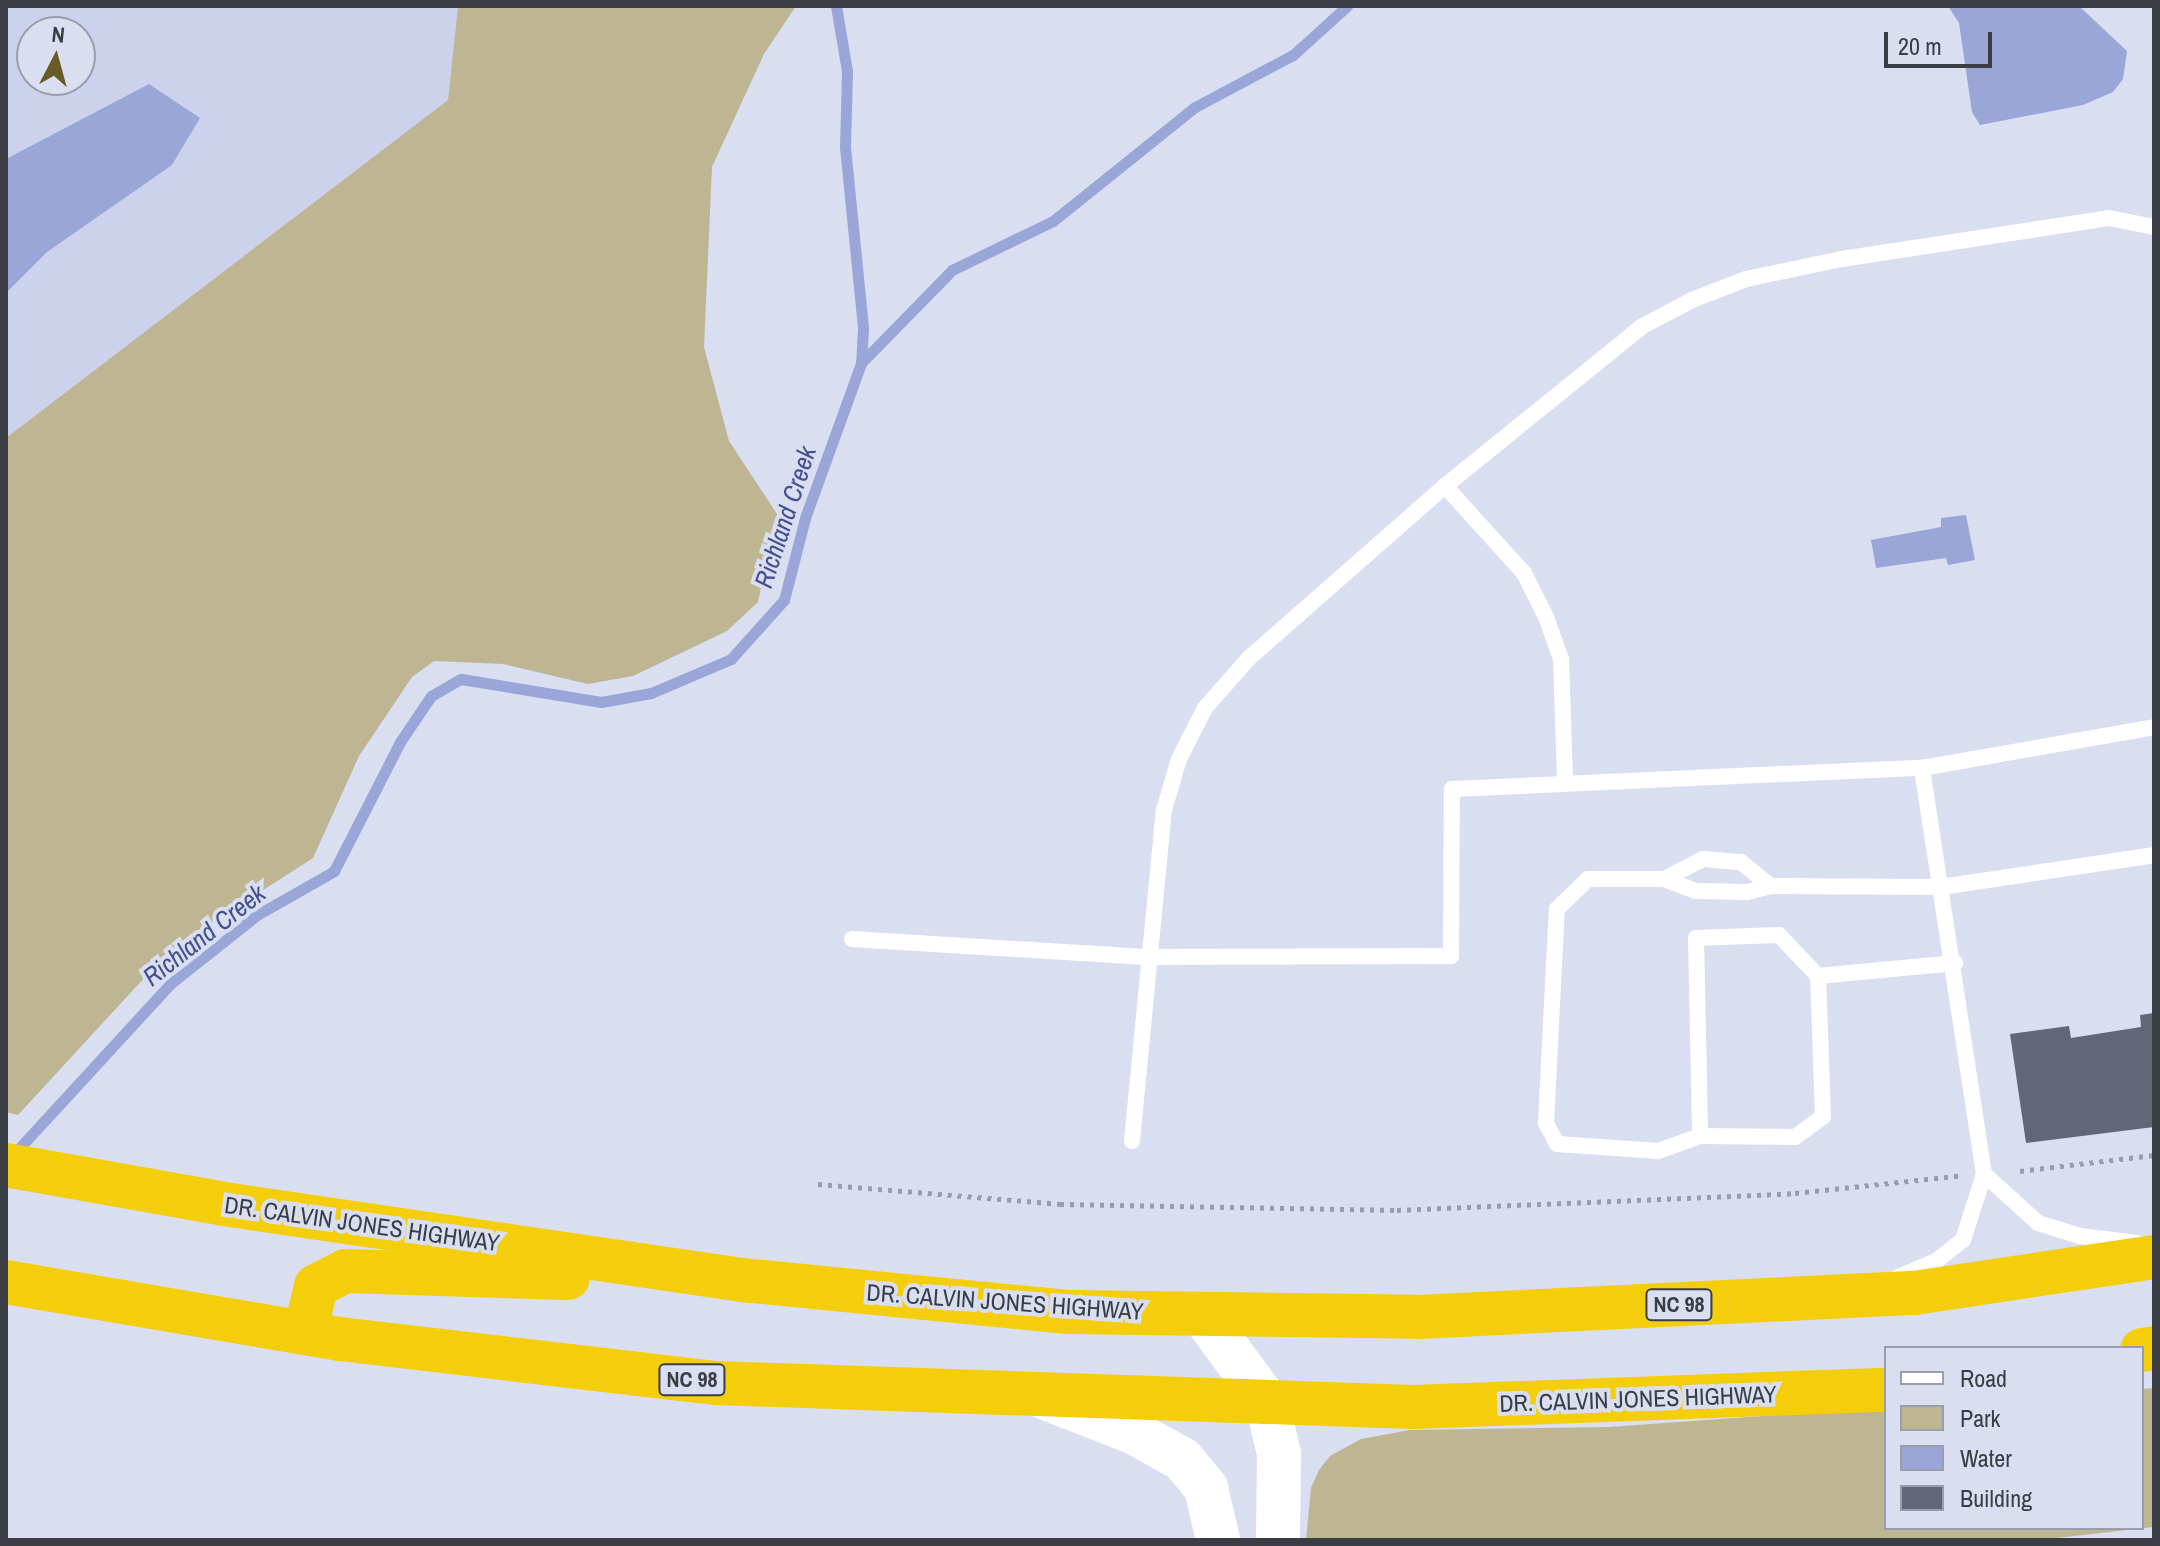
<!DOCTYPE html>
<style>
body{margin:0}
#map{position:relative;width:2160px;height:1546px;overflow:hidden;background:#d9def1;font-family:"Archivo Narrow",sans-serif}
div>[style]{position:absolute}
.built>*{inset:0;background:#ccd2ec}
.green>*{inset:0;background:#beb592}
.water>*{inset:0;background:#9aa6d8}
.stream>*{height:11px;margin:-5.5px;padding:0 5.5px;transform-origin:5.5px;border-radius:5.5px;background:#9aa6d8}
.building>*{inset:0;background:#626777}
.path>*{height:5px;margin-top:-2.5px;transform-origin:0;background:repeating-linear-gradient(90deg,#999dab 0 4px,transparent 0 10px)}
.lane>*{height:16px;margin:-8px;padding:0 8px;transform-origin:8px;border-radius:8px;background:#fff}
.secondary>*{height:44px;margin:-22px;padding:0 22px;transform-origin:22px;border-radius:22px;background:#fff}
.highway>*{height:44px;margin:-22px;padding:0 22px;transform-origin:22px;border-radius:22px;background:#f4cd0b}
span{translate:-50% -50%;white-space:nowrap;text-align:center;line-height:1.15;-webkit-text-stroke:8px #d9def1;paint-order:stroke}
.shield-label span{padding:2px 6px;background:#d9def1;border:2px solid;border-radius:6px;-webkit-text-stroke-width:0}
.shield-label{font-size:22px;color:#3b3d44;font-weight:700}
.street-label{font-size:24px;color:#3b3d44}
.water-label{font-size:26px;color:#45508f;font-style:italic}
.frame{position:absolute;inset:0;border:8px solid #3b3d44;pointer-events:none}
.legend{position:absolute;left:1884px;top:1346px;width:260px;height:184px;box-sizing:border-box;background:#d9def1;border:2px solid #9a9eac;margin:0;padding:10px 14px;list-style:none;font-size:24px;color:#3b3d44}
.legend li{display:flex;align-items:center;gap:16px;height:40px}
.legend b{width:40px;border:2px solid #9a9eac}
.north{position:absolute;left:16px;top:16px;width:80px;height:80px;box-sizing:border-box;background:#d9def1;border:2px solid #9a9eac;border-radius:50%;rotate:6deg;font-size:22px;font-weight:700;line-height:32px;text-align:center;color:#3b3d44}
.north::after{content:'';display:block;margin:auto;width:28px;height:36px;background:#685b28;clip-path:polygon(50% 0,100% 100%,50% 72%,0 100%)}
.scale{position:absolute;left:1884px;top:32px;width:108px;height:36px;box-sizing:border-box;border:4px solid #3b3d44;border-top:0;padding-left:10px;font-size:24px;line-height:28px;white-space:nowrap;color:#3b3d44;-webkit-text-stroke:6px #d9def1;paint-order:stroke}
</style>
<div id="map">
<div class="built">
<i style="clip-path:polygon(evenodd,6px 6px,458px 6px,448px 100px,6px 438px,6px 6px,32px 32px,80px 32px,80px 80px,32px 80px,32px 32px)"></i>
</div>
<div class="green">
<i style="clip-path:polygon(458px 6px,796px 6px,764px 54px,712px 167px,704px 347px,729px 441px,777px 514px,758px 602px,727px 631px,633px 676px,588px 684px,503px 664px,434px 661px,412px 677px,359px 756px,313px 858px,169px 951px,18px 1115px,6px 1112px,6px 438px,448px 100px)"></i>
<i style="clip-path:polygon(2154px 1388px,2154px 1527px,2039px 1540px,1306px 1540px,1311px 1488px,1319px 1470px,1330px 1456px,1361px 1439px,1410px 1430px,1609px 1427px,1886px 1407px,1886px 1528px,2142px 1528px,2142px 1389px)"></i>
</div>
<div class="water">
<i style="clip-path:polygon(1948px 6px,2079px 6px,2127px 51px,2123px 79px,2113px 92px,2083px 105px,1980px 125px,1972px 112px,1959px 23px)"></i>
<i style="clip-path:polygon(149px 84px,200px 118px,172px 165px,47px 252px,6px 293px,6px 159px)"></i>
<i style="clip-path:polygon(1966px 515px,1975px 560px,1948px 565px,1946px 558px,1876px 568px,1871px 540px,1941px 527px,1941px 518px)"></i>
</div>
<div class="stream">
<i style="left:836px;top:6px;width:66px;rotate:80.4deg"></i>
<i style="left:847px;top:71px;width:76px;rotate:91.5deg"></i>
<i style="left:845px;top:147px;width:182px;rotate:84.3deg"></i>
<i style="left:863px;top:328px;width:35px;rotate:93deg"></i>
<i style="left:12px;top:1156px;width:234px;rotate:-47.4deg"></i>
<i style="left:170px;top:984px;width:111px;rotate:-38.4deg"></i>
<i style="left:257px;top:915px;width:89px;rotate:-29.7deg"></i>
<i style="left:334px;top:871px;width:145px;rotate:-62.9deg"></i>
<i style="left:400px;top:742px;width:55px;rotate:-56deg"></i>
<i style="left:431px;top:696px;width:34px;rotate:-30deg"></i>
<i style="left:461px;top:679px;width:142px;rotate:9.3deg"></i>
<i style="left:601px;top:702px;width:51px;rotate:-10.2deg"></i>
<i style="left:651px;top:693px;width:87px;rotate:-23deg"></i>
<i style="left:731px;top:659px;width:79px;rotate:-48.1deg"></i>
<i style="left:784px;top:600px;width:85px;rotate:-75.6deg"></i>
<i style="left:805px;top:518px;width:165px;rotate:-70.1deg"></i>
<i style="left:861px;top:363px;width:130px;rotate:-45.6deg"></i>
<i style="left:952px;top:270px;width:112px;rotate:-25.9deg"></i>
<i style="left:1053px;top:221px;width:182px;rotate:-38.8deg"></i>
<i style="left:1195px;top:107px;width:111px;rotate:-28deg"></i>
<i style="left:1293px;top:55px;width:73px;rotate:-42.2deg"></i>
</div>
<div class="building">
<i style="clip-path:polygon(2154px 1013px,2154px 1127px,2026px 1143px,2010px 1034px,2069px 1026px,2071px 1038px,2141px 1027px,2140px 1015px)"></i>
</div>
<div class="path">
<i style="left:2020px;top:1171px;width:135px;rotate:-6.8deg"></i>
<i style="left:818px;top:1184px;width:243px;rotate:4.7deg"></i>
<i style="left:1060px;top:1204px;width:337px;rotate:1deg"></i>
<i style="left:1397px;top:1210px;width:398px;rotate:-2.4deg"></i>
<i style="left:1795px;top:1193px;width:164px;rotate:-6deg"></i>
</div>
<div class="lane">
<i style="left:1445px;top:486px;width:118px;rotate:47.8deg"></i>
<i style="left:1524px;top:573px;width:49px;rotate:63.4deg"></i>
<i style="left:1546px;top:617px;width:45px;rotate:70.3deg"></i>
<i style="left:1561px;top:659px;width:122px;rotate:88.1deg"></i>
<i style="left:1664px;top:879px;width:33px;rotate:21deg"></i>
<i style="left:1695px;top:891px;width:52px;rotate:1.1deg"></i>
<i style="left:1747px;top:892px;width:25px;rotate:-14deg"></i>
<i style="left:852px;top:939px;width:298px;rotate:3.5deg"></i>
<i style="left:1149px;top:957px;width:302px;rotate:-0.2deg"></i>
<i style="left:1451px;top:956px;width:167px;rotate:-89.7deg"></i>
<i style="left:1452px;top:789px;width:470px;rotate:-2.6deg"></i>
<i style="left:1922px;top:768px;width:236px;rotate:-10deg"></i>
<i style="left:1818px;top:976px;width:57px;rotate:-133.6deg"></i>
<i style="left:1779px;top:935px;width:83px;rotate:177.9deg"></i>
<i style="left:1696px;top:938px;width:198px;rotate:88.8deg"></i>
<i style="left:1700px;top:1136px;width:95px;rotate:0.6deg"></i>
<i style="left:1795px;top:1137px;width:34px;rotate:-36deg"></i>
<i style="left:1823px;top:1117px;width:141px;rotate:-92deg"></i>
<i style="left:1818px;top:976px;width:138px;rotate:-5.4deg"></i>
<i style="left:1700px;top:1136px;width:45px;rotate:160.3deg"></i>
<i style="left:1658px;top:1151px;width:101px;rotate:-176deg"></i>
<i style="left:1557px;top:1144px;width:24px;rotate:-118deg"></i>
<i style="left:1546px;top:1123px;width:214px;rotate:-87.1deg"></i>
<i style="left:1557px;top:909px;width:43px;rotate:-44.1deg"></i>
<i style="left:1588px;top:879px;width:76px"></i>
<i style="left:1664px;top:879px;width:44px;rotate:-27.1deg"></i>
<i style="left:1703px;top:859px;width:38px;rotate:5deg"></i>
<i style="left:1741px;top:862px;width:38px;rotate:39deg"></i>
<i style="left:1771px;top:886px;width:170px;rotate:0.3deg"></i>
<i style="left:1941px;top:887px;width:215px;rotate:-8.5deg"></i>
<i style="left:1132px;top:1141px;width:333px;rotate:-84.5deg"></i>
<i style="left:1164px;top:810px;width:53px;rotate:-73.6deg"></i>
<i style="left:1179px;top:759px;width:57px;rotate:-63deg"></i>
<i style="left:1205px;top:708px;width:65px;rotate:-48.7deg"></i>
<i style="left:1248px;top:659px;width:262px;rotate:-41.3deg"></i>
<i style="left:1445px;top:486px;width:252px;rotate:-39deg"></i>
<i style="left:1641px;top:327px;width:58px;rotate:-27.9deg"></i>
<i style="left:1692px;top:300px;width:58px;rotate:-21.3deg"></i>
<i style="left:1746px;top:279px;width:98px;rotate:-11.8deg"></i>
<i style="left:1842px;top:259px;width:270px;rotate:-8.7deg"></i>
<i style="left:2109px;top:218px;width:46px;rotate:11.3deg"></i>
<i style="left:1984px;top:1174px;width:73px;rotate:42.2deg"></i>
<i style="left:2038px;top:1223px;width:44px;rotate:17.2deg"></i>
<i style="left:2080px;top:1236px;width:57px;rotate:7deg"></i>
<i style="left:1896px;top:1278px;width:43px;rotate:-23deg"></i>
<i style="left:1936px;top:1261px;width:34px;rotate:-38deg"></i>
<i style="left:1963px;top:1240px;width:69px;rotate:-72.3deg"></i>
<i style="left:1984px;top:1174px;width:411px;rotate:-98.7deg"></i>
</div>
<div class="secondary">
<i style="left:1202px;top:1314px;width:109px;rotate:53.5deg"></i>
<i style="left:1267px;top:1402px;width:53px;rotate:77deg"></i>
<i style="left:1279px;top:1454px;width:86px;rotate:90.7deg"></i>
<i style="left:1043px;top:1397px;width:99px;rotate:21.4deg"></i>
<i style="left:1135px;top:1433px;width:54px;rotate:29deg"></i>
<i style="left:1182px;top:1459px;width:38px;rotate:50deg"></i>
<i style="left:1206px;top:1488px;width:53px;rotate:77deg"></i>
</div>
<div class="highway">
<i style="left:6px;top:1165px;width:221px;rotate:10.1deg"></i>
<i style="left:224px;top:1204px;width:524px;rotate:8.35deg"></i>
<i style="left:742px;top:1280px;width:329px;rotate:5.6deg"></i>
<i style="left:1069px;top:1312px;width:349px;rotate:0.8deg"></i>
<i style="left:1418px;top:1317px;width:497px;rotate:-2.8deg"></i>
<i style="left:1914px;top:1293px;width:243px;rotate:-8.5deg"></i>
<i style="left:6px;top:1282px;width:339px;rotate:9.7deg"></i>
<i style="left:340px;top:1339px;width:379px;rotate:6.7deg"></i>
<i style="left:716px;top:1383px;width:697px;rotate:1.97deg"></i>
<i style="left:1413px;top:1407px;width:473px;rotate:-2.1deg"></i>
<i style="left:305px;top:1333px;width:48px;rotate:-76.8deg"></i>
<i style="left:316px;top:1286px;width:33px;rotate:-27deg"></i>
<i style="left:345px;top:1271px;width:223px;rotate:1.8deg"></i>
<i style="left:2142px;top:1350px;width:12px;rotate:-9deg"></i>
</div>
<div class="shield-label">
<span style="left:1679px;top:1305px">NC 98</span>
<span style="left:692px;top:1380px">NC 98</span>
</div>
<div class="street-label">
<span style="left:362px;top:1224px;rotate:8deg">DR. CALVIN JONES HIGHWAY</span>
<span style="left:1005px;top:1302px;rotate:4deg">DR. CALVIN JONES HIGHWAY</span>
<span style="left:1638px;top:1399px;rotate:-2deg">DR. CALVIN JONES HIGHWAY</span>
</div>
<div class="water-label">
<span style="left:785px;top:517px;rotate:-72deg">Richland Creek</span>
<span style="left:204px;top:935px;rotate:-38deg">Richland Creek</span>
</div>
<div class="frame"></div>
<ul class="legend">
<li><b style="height:10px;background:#fff"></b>Road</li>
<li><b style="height:22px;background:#beb592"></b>Park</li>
<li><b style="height:22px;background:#9aa6d8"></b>Water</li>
<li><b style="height:22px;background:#626777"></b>Building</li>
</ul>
<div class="north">N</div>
<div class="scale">20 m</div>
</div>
